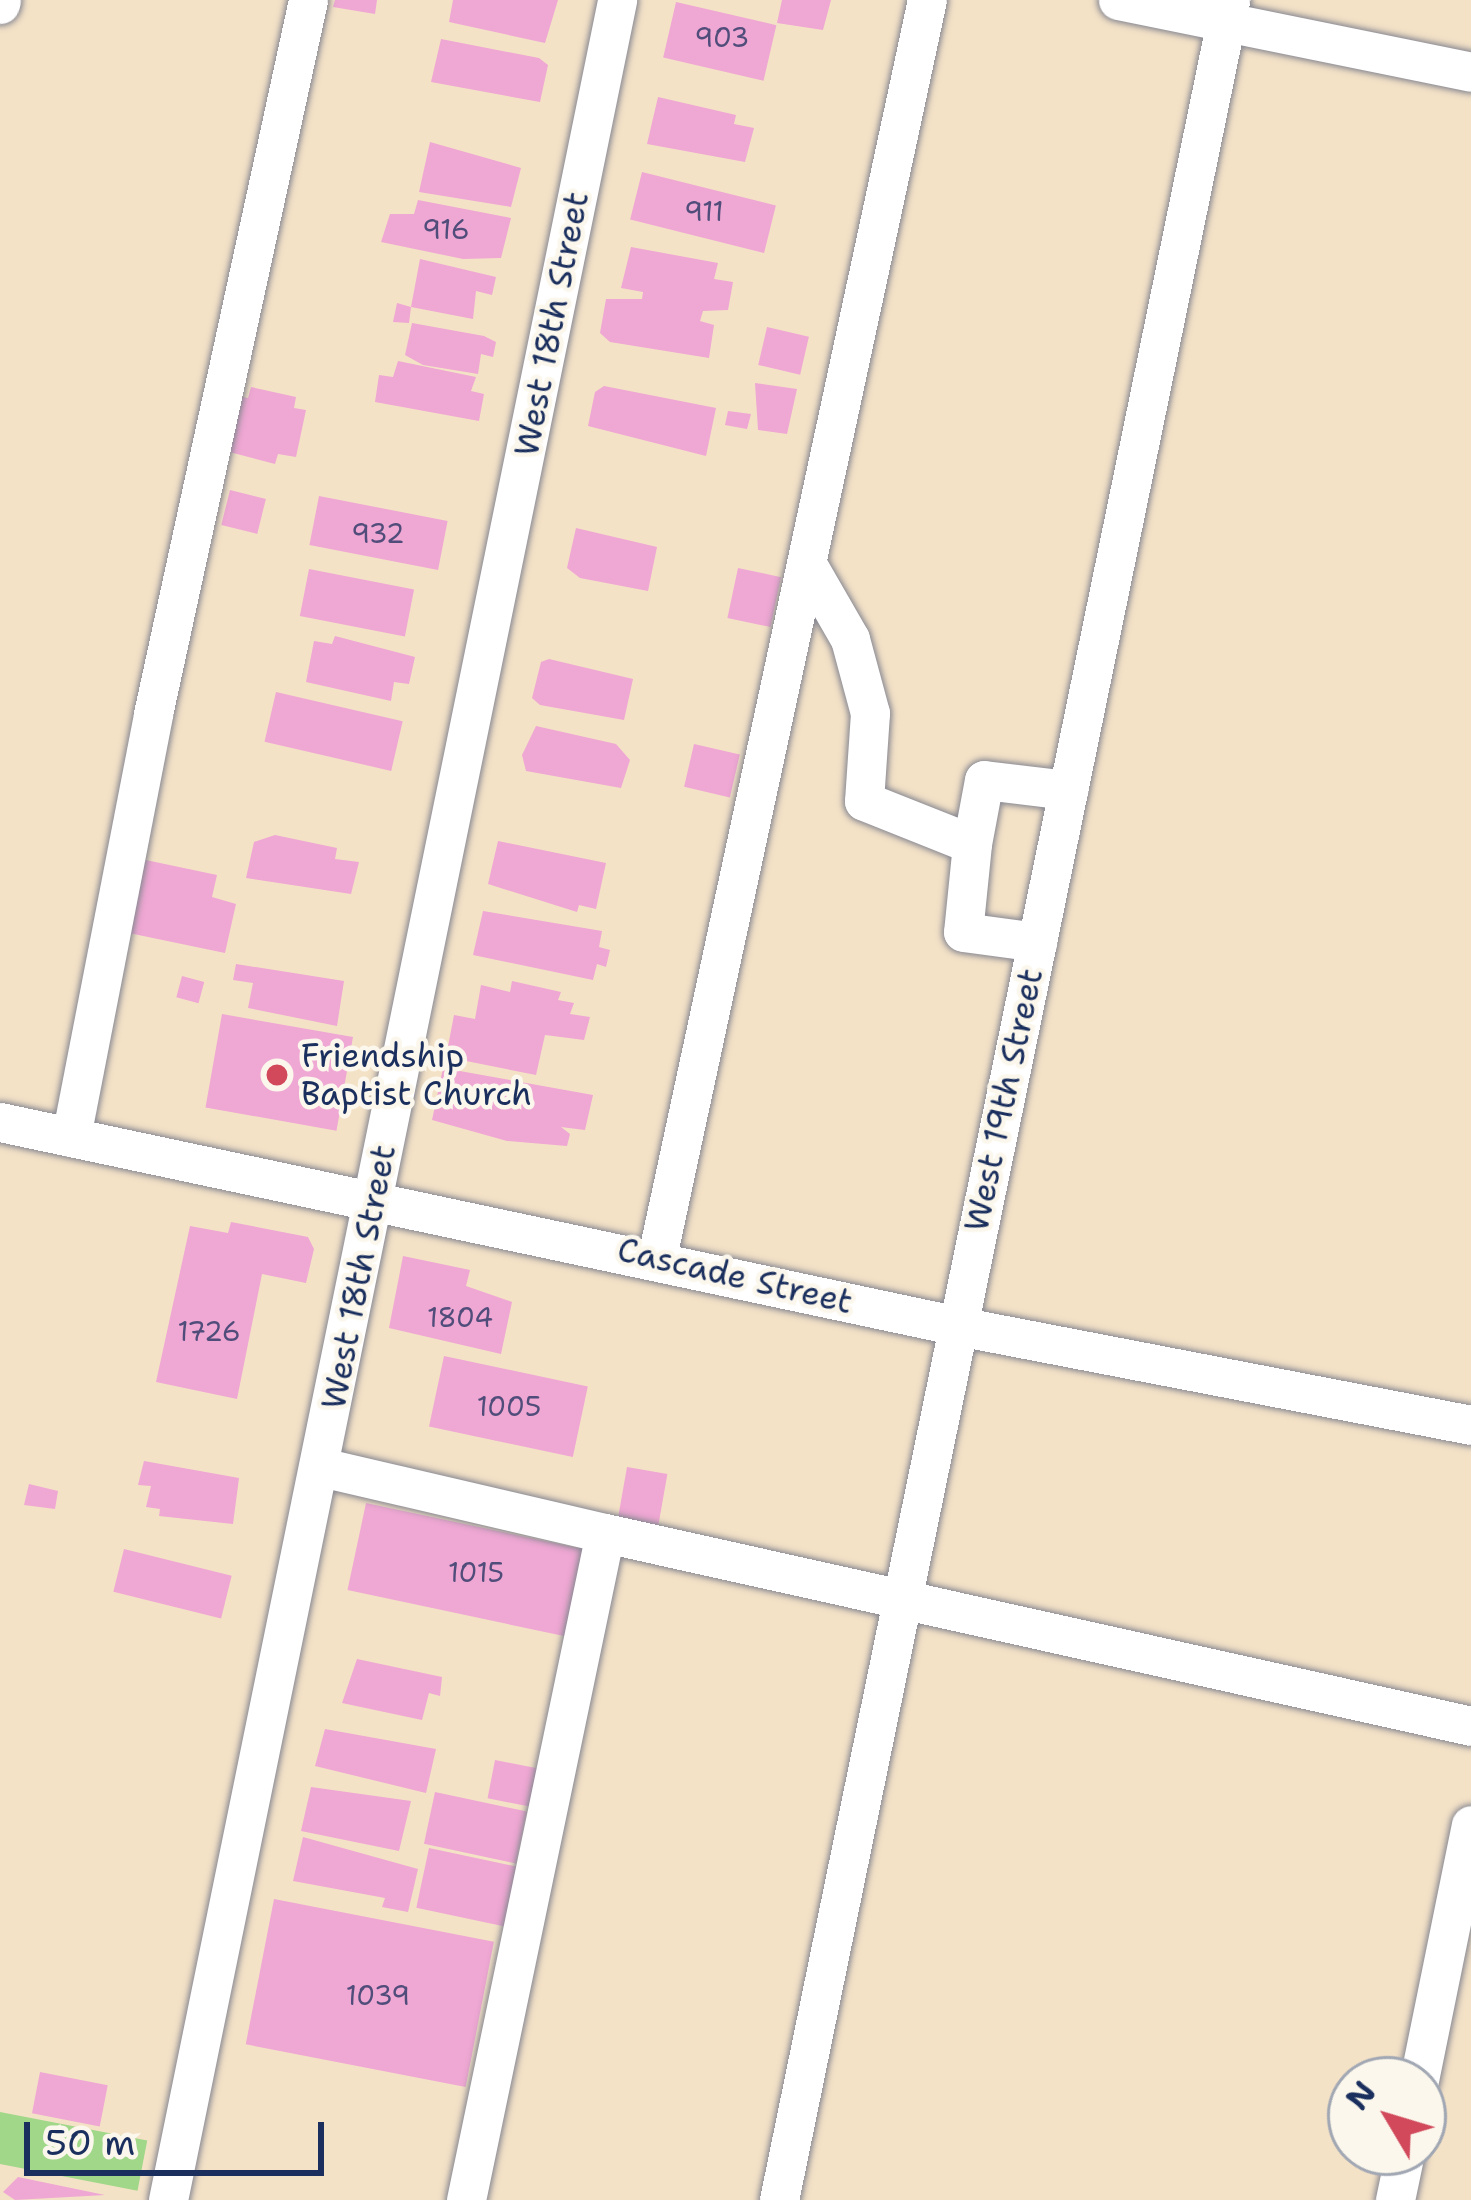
<!DOCTYPE html>
<style>
body{margin:0}
#map{position:relative;width:1471px;height:2200px;overflow:hidden;background:#f4e2c7;font-family:"Shantell Sans",sans-serif}
div>[style]{position:absolute}
.green>*{inset:0;background:#a0d789;transform-origin:0 0}
.building>*{inset:0;background:#efa7d3;transform-origin:0 0}
.roads{filter:drop-shadow(0 0 3px #888892) drop-shadow(0 0 3px #888892)}
.minor>*{height:39px;margin:-19.5px;padding:0 19.5px;transform-origin:19.5px;border-radius:19.5px;background:#fff}
.dots>*{width:33px;height:33px;translate:-50% -50%;box-sizing:border-box;border:6px solid #fbf7ec;border-radius:50%}
span{translate:-50% -50%;white-space:nowrap;text-align:center;line-height:1.15;-webkit-text-stroke:9px #fbf7ec;paint-order:stroke}
.number-label{font-size:27px;color:#504d7b}
.number-label span{-webkit-text-stroke-width:0}
.street-label{font-size:33px;color:#1b2f5e}
.poi-label{font-size:33px;color:#1b2f5e}
.left{translate:0 -50%;text-align:left}
.north{position:absolute;left:1327px;top:2056px;width:120px;height:120px;box-sizing:border-box;background:#fbf7ec;border:3px solid #a1a7b3;border-radius:50%;rotate:308deg;font-size:33px;font-weight:700;line-height:48px;text-align:center;color:#1b2f5e}
.north::after{content:'';display:block;margin:auto;width:42px;height:54px;background:#d1495b;clip-path:polygon(50% 0,100% 100%,50% 72%,0 100%)}
.scale{position:absolute;left:24px;top:2122px;width:300px;height:54px;box-sizing:border-box;border:6px solid #1b2f5e;border-top:0;padding-left:15px;font-size:36px;line-height:42px;white-space:nowrap;color:#1b2f5e;-webkit-text-stroke:9px #fbf7ec;paint-order:stroke}
</style>
<div id="map">
<div class="green">
<i style="left:0;top:2112px;width:150px;height:51px;rotate:11deg"></i>
</div>
<div class="building">
<i style="clip-path:polygon(335px 0,377px 0,375px 14px,333px 7px)"></i>
<i style="clip-path:polygon(453px 0,558px 0,545px 43px,449px 22px)"></i>
<i style="clip-path:polygon(782px 0,831px 0,823px 30px,777px 23px)"></i>
<i style="left:676px;top:2px;width:103px;height:57px;rotate:13deg"></i>
<i style="clip-path:polygon(441px 39px,539px 58px,548px 65px,540px 102px,431px 82px)"></i>
<i style="clip-path:polygon(658px 97px,736px 115px,734px 124px,754px 128px,745px 162px,647px 144px)"></i>
<i style="clip-path:polygon(430px 142px,521px 168px,511px 207px,419px 192px)"></i>
<i style="left:642px;top:172px;width:138px;height:49px;rotate:14deg"></i>
<i style="clip-path:polygon(418px 200px,511px 218px,501px 258px,463px 259px,381px 242px,390px 214px,414px 214px)"></i>
<i style="clip-path:polygon(631px 247px,718px 263px,714px 279px,733px 282px,728px 310px,703px 311px,700px 321px,714px 325px,709px 358px,610px 342px,600px 333px,606px 299px,642px 299px,643px 292px,621px 288px)"></i>
<i style="clip-path:polygon(420px 259px,496px 277px,492px 295px,476px 291px,473px 319px,411px 307px)"></i>
<i style="clip-path:polygon(397px 303px,411px 307px,409px 323px,393px 322px)"></i>
<i style="clip-path:polygon(412px 323px,484px 336px,496px 342px,493px 357px,481px 354px,478px 374px,423px 365px,405px 355px)"></i>
<i style="left:767px;top:327px;width:43px;height:39px;rotate:13deg"></i>
<i style="clip-path:polygon(398px 361px,476px 377px,471px 391px,484px 394px,479px 421px,375px 402px,379px 375px,393px 377px)"></i>
<i style="clip-path:polygon(755px 383px,797px 389px,787px 434px,758px 430px)"></i>
<i style="clip-path:polygon(604px 386px,716px 408px,706px 456px,588px 426px,595px 392px)"></i>
<i style="clip-path:polygon(251px 387px,296px 397px,294px 408px,306px 410px,296px 457px,278px 454px,275px 464px,222px 450px,234px 395px,248px 398px)"></i>
<i style="clip-path:polygon(728px 411px,751px 414px,747px 429px,725px 425px)"></i>
<i style="left:230px;top:490px;width:37px;height:36px;rotate:14deg"></i>
<i style="left:319px;top:496px;width:131px;height:50px;rotate:11deg"></i>
<i style="clip-path:polygon(576px 528px,657px 547px,648px 591px,580px 578px,567px 568px)"></i>
<i style="left:738px;top:568px;width:44px;height:51px;rotate:12deg"></i>
<i style="left:309px;top:569px;width:107px;height:48px;rotate:11deg"></i>
<i style="clip-path:polygon(335px 636px,415px 657px,409px 684px,394px 682px,391px 701px,306px 682px,314px 641px,332px 644px)"></i>
<i style="clip-path:polygon(549px 659px,633px 679px,624px 720px,540px 705px,532px 698px,541px 662px)"></i>
<i style="left:276px;top:692px;width:130px;height:51px;rotate:13deg"></i>
<i style="clip-path:polygon(536px 726px,616px 744px,630px 760px,621px 788px,526px 771px,522px 755px)"></i>
<i style="left:694px;top:744px;width:47px;height:44px;rotate:13deg"></i>
<i style="clip-path:polygon(275px 835px,337px 848px,335px 859px,359px 862px,351px 894px,246px 878px,254px 842px)"></i>
<i style="clip-path:polygon(498px 841px,606px 863px,596px 909px,579px 905px,577px 912px,488px 884px)"></i>
<i style="clip-path:polygon(141px 859px,217px 875px,212px 897px,236px 904px,225px 953px,124px 932px)"></i>
<i style="clip-path:polygon(483px 911px,602px 931px,599px 947px,610px 950px,606px 967px,597px 964px,593px 980px,473px 955px)"></i>
<i style="clip-path:polygon(236px 964px,344px 981px,337px 1026px,248px 1008px,253px 983px,233px 980px)"></i>
<i style="left:182px;top:976px;width:23px;height:22px;rotate:15deg"></i>
<i style="clip-path:polygon(512px 981px,561px 992px,558px 1000px,574px 1003px,570px 1014px,590px 1017px,584px 1040px,545px 1035px,536px 1075px,446px 1057px,454px 1015px,475px 1019px,481px 985px,510px 992px)"></i>
<i style="left:222px;top:1014px;width:133px;height:95px;rotate:10deg"></i>
<i style="clip-path:polygon(443px 1068px,593px 1095px,585px 1130px,561px 1127px,570px 1134px,567px 1146px,507px 1141px,432px 1120px)"></i>
<i style="clip-path:polygon(231px 1222px,308px 1237px,314px 1249px,306px 1283px,262px 1274px,237px 1399px,156px 1382px,190px 1226px,228px 1233px)"></i>
<i style="clip-path:polygon(403px 1256px,470px 1270px,466px 1286px,512px 1302px,501px 1354px,389px 1328px)"></i>
<i style="left:444px;top:1356px;width:147px;height:72px;rotate:12deg"></i>
<i style="clip-path:polygon(144px 1461px,239px 1478px,233px 1524px,159px 1516px,160px 1509px,146px 1507px,151px 1486px,138px 1485px)"></i>
<i style="left:627px;top:1467px;width:41px;height:53px;rotate:10deg"></i>
<i style="clip-path:polygon(29px 1484px,58px 1491px,55px 1509px,24px 1505px)"></i>
<i style="left:366px;top:1503px;width:226px;height:89px;rotate:12deg"></i>
<i style="left:124px;top:1549px;width:111px;height:44px;rotate:14deg"></i>
<i style="clip-path:polygon(357px 1659px,442px 1677px,440px 1696px,429px 1693px,422px 1720px,342px 1703px)"></i>
<i style="clip-path:polygon(325px 1729px,436px 1749px,426px 1793px,315px 1766px)"></i>
<i style="left:495px;top:1760px;width:44px;height:39px;rotate:11deg"></i>
<i style="clip-path:polygon(311px 1787px,411px 1801px,399px 1851px,301px 1831px)"></i>
<i style="left:435px;top:1792px;width:94px;height:53px;rotate:12deg"></i>
<i style="clip-path:polygon(303px 1837px,418px 1869px,408px 1912px,382px 1907px,385px 1898px,293px 1881px)"></i>
<i style="left:429px;top:1848px;width:94px;height:61px;rotate:12deg"></i>
<i style="left:274px;top:1899px;width:224px;height:148px;rotate:11deg"></i>
<i style="left:40px;top:2072px;width:69px;height:42px;rotate:11deg"></i>
<i style="clip-path:polygon(18px 2177px,105px 2195px,15px 2200px,3px 2192px)"></i>
</div>
<div class="roads">
<div class="minor">
<i style="left:1118px;top:0;width:360px;rotate:11.5deg"></i>
<i style="left:0;top:4px;width:4px;rotate:-76deg"></i>
<i style="left:808px;top:566px;width:84px;rotate:60.1deg"></i>
<i style="left:850px;top:639px;width:77px;rotate:74.9deg"></i>
<i style="left:870px;top:713px;width:88px;rotate:93.9deg"></i>
<i style="left:864px;top:801px;width:116px;rotate:21.7deg"></i>
<i style="left:972px;top:844px;width:88px;rotate:95.8deg"></i>
<i style="left:963px;top:932px;width:75px;rotate:7.7deg"></i>
<i style="left:972px;top:844px;width:65px;rotate:-79.4deg"></i>
<i style="left:984px;top:780px;width:85px;rotate:6.8deg"></i>
<i style="left:0;top:1122px;width:979px;rotate:12.02deg"></i>
<i style="left:958px;top:1326px;width:522px;rotate:10.92deg"></i>
<i style="left:71px;top:1137px;width:431px;rotate:-79deg"></i>
<i style="left:153px;top:714px;width:731px;rotate:-77.75deg"></i>
<i style="left:657px;top:1257px;width:1286px;rotate:-77.88deg"></i>
<i style="left:321px;top:1467px;width:292px;rotate:13.1deg"></i>
<i style="left:1419px;top:2080px;width:260px;rotate:-78.5deg"></i>
<i style="left:168px;top:2200px;width:2245px;rotate:-78.46deg"></i>
<i style="left:466px;top:2200px;width:681px;rotate:-78.23deg"></i>
<i style="left:605px;top:1533px;width:887px;rotate:12.56deg"></i>
<i style="left:779px;top:2200px;width:2246px;rotate:-78.41deg"></i>
<i style="left:1395px;top:2200px;width:49px;rotate:-78.2deg"></i>
</div>
</div>
<div class="dots">
<i style="left:277px;top:1075px;background:#d1495b"></i>
</div>
<div class="number-label">
<span style="left:722px;top:38px">903</span>
<span style="left:704px;top:212px">911</span>
<span style="left:446px;top:230px">916</span>
<span style="left:378px;top:534px">932</span>
<span style="left:460px;top:1318px">1804</span>
<span style="left:209px;top:1332px">1726</span>
<span style="left:509px;top:1407px">1005</span>
<span style="left:476px;top:1573px">1015</span>
<span style="left:378px;top:1996px">1039</span>
</div>
<div class="street-label">
<span style="left:552px;top:324px;rotate:-79deg">West 18th Street</span>
<span style="left:1004px;top:1100px;rotate:-78deg">West 19th Street</span>
<span style="left:735px;top:1276px;rotate:13deg">Cascade Street</span>
<span style="left:359px;top:1277px;rotate:-79deg">West 18th Street</span>
</div>
<div class="poi-label">
<span class="left" style="left:301px;top:1075px">Friendship<br>Baptist Church</span>
</div>
<div class="north">N</div>
<div class="scale">50 m</div>
</div>
